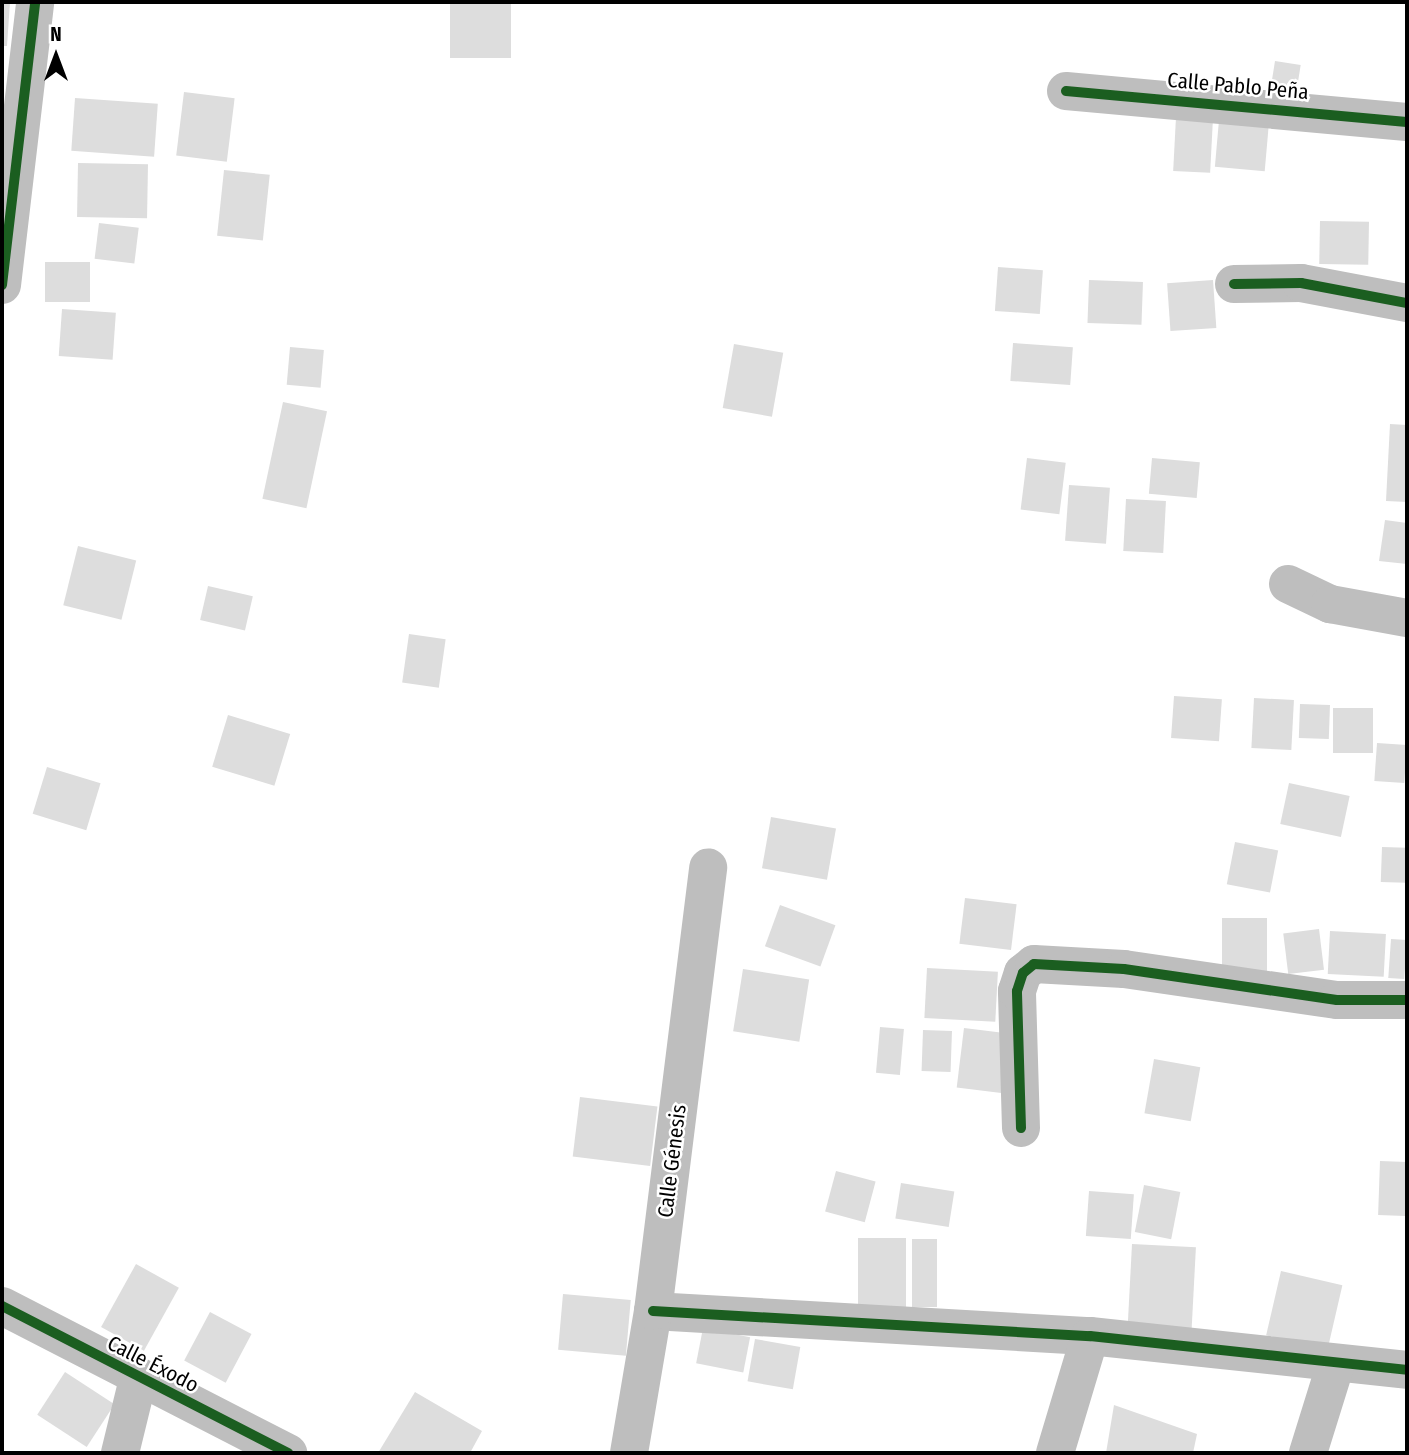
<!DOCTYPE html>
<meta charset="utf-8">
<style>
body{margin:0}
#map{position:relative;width:1409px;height:1455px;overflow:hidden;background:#fff;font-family:"Fira Sans Condensed",sans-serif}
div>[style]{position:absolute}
.building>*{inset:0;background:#ddd;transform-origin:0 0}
.minor>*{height:38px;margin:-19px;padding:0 19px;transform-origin:19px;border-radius:19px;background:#bebebe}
.cycleway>*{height:10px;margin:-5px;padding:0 5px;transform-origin:5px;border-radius:5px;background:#1b5e20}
span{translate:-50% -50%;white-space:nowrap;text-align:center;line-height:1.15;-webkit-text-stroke:5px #fff;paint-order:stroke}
.street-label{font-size:21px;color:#000}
.frame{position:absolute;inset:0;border:4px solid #000;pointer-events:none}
.north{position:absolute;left:21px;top:21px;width:70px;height:70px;-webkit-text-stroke:5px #fff;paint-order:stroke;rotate:0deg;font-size:19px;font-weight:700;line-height:28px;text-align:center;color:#000}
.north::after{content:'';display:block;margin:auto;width:24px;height:32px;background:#000;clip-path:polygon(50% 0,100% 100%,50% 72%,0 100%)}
</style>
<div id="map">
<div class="building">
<i style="clip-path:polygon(2px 2px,10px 2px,7px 46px,2px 46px)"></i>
<i style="left:450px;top:2px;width:61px;height:56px"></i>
<i style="left:1275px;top:61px;width:26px;height:36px;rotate:9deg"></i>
<i style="left:184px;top:92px;width:51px;height:64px;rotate:7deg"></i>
<i style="left:75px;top:98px;width:83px;height:53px;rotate:4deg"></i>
<i style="left:1176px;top:117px;width:37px;height:54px;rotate:3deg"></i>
<i style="left:1219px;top:120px;width:50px;height:47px;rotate:5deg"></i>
<i style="left:78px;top:163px;width:70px;height:54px;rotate:1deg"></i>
<i style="left:224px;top:170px;width:46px;height:66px;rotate:6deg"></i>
<i style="left:1320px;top:221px;width:49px;height:43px;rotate:1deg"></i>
<i style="left:99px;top:223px;width:40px;height:36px;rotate:7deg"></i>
<i style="left:45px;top:262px;width:45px;height:40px"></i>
<i style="left:998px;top:267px;width:45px;height:44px;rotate:4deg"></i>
<i style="left:1089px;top:280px;width:54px;height:43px;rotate:2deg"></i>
<i style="left:1213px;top:280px;width:48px;height:46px;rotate:86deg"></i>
<i style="left:62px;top:309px;width:54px;height:47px;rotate:4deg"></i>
<i style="left:1013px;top:343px;width:60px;height:38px;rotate:4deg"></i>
<i style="left:734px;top:344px;width:50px;height:65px;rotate:10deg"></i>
<i style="left:290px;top:347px;width:34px;height:38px;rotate:5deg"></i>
<i style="left:283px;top:402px;width:45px;height:99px;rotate:12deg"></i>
<i style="clip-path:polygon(1390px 424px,1407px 425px,1407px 502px,1386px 501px)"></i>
<i style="left:1027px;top:458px;width:39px;height:52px;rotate:7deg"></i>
<i style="left:1152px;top:458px;width:48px;height:36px;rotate:5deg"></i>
<i style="left:1069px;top:485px;width:41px;height:56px;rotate:4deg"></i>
<i style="left:1126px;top:499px;width:40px;height:52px;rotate:3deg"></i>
<i style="clip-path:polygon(1385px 520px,1407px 523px,1407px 564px,1379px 561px)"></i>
<i style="left:78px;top:546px;width:60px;height:61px;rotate:14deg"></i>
<i style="left:208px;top:586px;width:46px;height:35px;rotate:13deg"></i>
<i style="left:409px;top:634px;width:37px;height:49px;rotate:8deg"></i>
<i style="left:1174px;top:696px;width:48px;height:42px;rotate:4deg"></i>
<i style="left:1254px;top:698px;width:40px;height:50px;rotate:3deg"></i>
<i style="left:1300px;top:704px;width:30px;height:34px;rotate:2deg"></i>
<i style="left:1333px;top:708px;width:40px;height:45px"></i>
<i style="left:228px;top:715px;width:65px;height:54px;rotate:17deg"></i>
<i style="left:1377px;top:743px;width:30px;height:38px;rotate:4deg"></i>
<i style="left:47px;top:767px;width:56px;height:49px;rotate:17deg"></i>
<i style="left:1289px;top:783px;width:62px;height:42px;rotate:12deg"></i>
<i style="left:771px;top:817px;width:66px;height:52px;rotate:10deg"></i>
<i style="left:1235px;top:842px;width:44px;height:43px;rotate:11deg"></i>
<i style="left:1382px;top:847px;width:25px;height:35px;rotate:2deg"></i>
<i style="left:965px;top:898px;width:52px;height:46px;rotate:7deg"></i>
<i style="left:780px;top:905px;width:59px;height:44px;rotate:20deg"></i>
<i style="left:1222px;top:918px;width:45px;height:53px"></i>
<i style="left:1319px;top:929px;width:41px;height:36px;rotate:83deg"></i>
<i style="left:1330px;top:931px;width:56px;height:43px;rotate:3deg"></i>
<i style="left:1391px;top:939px;width:16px;height:39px;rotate:4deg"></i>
<i style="left:927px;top:968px;width:71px;height:50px;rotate:3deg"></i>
<i style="left:743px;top:969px;width:67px;height:63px;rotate:9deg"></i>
<i style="left:880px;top:1027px;width:24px;height:46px;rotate:5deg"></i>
<i style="left:964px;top:1028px;width:51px;height:60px;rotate:7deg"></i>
<i style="left:923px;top:1030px;width:29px;height:41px;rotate:2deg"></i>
<i style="left:1154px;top:1059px;width:47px;height:55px;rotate:10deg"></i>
<i style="left:580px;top:1097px;width:78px;height:60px;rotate:7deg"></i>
<i style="left:1380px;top:1161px;width:27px;height:54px;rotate:2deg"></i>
<i style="left:836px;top:1171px;width:41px;height:42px;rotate:15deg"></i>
<i style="left:901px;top:1183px;width:54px;height:36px;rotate:9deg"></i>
<i style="left:1144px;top:1185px;width:37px;height:48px;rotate:11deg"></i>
<i style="left:1089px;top:1191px;width:45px;height:45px;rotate:4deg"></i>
<i style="left:858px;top:1238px;width:48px;height:71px"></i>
<i style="left:912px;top:1239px;width:25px;height:68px"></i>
<i style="left:1132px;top:1244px;width:64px;height:82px;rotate:3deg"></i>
<i style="left:136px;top:1264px;width:49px;height:72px;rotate:29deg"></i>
<i style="left:1281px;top:1271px;width:63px;height:66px;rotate:13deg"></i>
<i style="left:563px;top:1294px;width:68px;height:56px;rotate:5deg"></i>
<i style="left:210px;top:1312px;width:47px;height:55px;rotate:28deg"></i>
<i style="left:703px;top:1328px;width:48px;height:36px;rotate:11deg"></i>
<i style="left:755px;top:1339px;width:46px;height:43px;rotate:10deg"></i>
<i style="left:65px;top:1372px;width:59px;height:51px;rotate:33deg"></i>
<i style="clip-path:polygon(415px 1392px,482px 1431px,470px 1453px,378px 1453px)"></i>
<i style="clip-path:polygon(1114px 1405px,1197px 1434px,1193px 1453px,1106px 1453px)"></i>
</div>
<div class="minor">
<i style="left:1066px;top:91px;width:342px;rotate:5.2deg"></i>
<i style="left:1234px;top:284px;width:67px;rotate:-0.9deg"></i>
<i style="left:1301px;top:283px;width:108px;rotate:10.7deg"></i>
<i style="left:2px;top:285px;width:285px;rotate:-83.3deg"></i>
<i style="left:1288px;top:584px;width:47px;rotate:25.5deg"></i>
<i style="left:1330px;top:604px;width:78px;rotate:10.3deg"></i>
<i style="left:1021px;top:1128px;width:137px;rotate:-91.7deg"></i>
<i style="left:1017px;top:991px;width:19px;rotate:-72deg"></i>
<i style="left:1023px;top:973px;width:14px;rotate:-39deg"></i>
<i style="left:1034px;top:964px;width:90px;rotate:3.2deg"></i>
<i style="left:1124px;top:969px;width:215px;rotate:8.3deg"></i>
<i style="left:1337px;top:1000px;width:70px"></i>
<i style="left:2px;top:1306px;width:322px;rotate:27.2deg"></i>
<i style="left:653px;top:1311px;width:438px;rotate:3.3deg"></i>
<i style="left:1090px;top:1336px;width:319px;rotate:6.1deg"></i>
<i style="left:120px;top:1453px;width:76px;rotate:-76.3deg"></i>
<i style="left:629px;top:1453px;width:144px;rotate:-80.4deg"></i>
<i style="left:653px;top:1311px;width:447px;rotate:-82.9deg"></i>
<i style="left:1055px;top:1453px;width:122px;rotate:-73.3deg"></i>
<i style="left:1308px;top:1453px;width:94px;rotate:-72.7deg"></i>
</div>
<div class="cycleway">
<i style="left:1066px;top:91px;width:342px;rotate:5.2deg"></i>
<i style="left:1234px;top:284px;width:67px;rotate:-0.9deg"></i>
<i style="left:1301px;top:283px;width:108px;rotate:10.7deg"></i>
<i style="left:2px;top:285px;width:285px;rotate:-83.3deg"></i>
<i style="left:1021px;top:1128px;width:137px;rotate:-91.7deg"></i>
<i style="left:1017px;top:991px;width:19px;rotate:-72deg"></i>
<i style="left:1023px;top:973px;width:14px;rotate:-39deg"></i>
<i style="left:1034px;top:964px;width:90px;rotate:3.2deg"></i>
<i style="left:1124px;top:969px;width:215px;rotate:8.3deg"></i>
<i style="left:1337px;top:1000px;width:70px"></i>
<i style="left:2px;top:1306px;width:322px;rotate:27.2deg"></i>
<i style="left:653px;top:1311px;width:438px;rotate:3.3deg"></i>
<i style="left:1090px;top:1336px;width:319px;rotate:6.1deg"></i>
</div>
<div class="street-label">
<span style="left:1238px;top:86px;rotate:5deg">Calle Pablo Peña</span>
<span style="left:672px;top:1161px;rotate:-83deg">Calle Génesis</span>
<span style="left:153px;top:1364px;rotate:27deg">Calle Éxodo</span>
</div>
<div class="frame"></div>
<div class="north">N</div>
</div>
